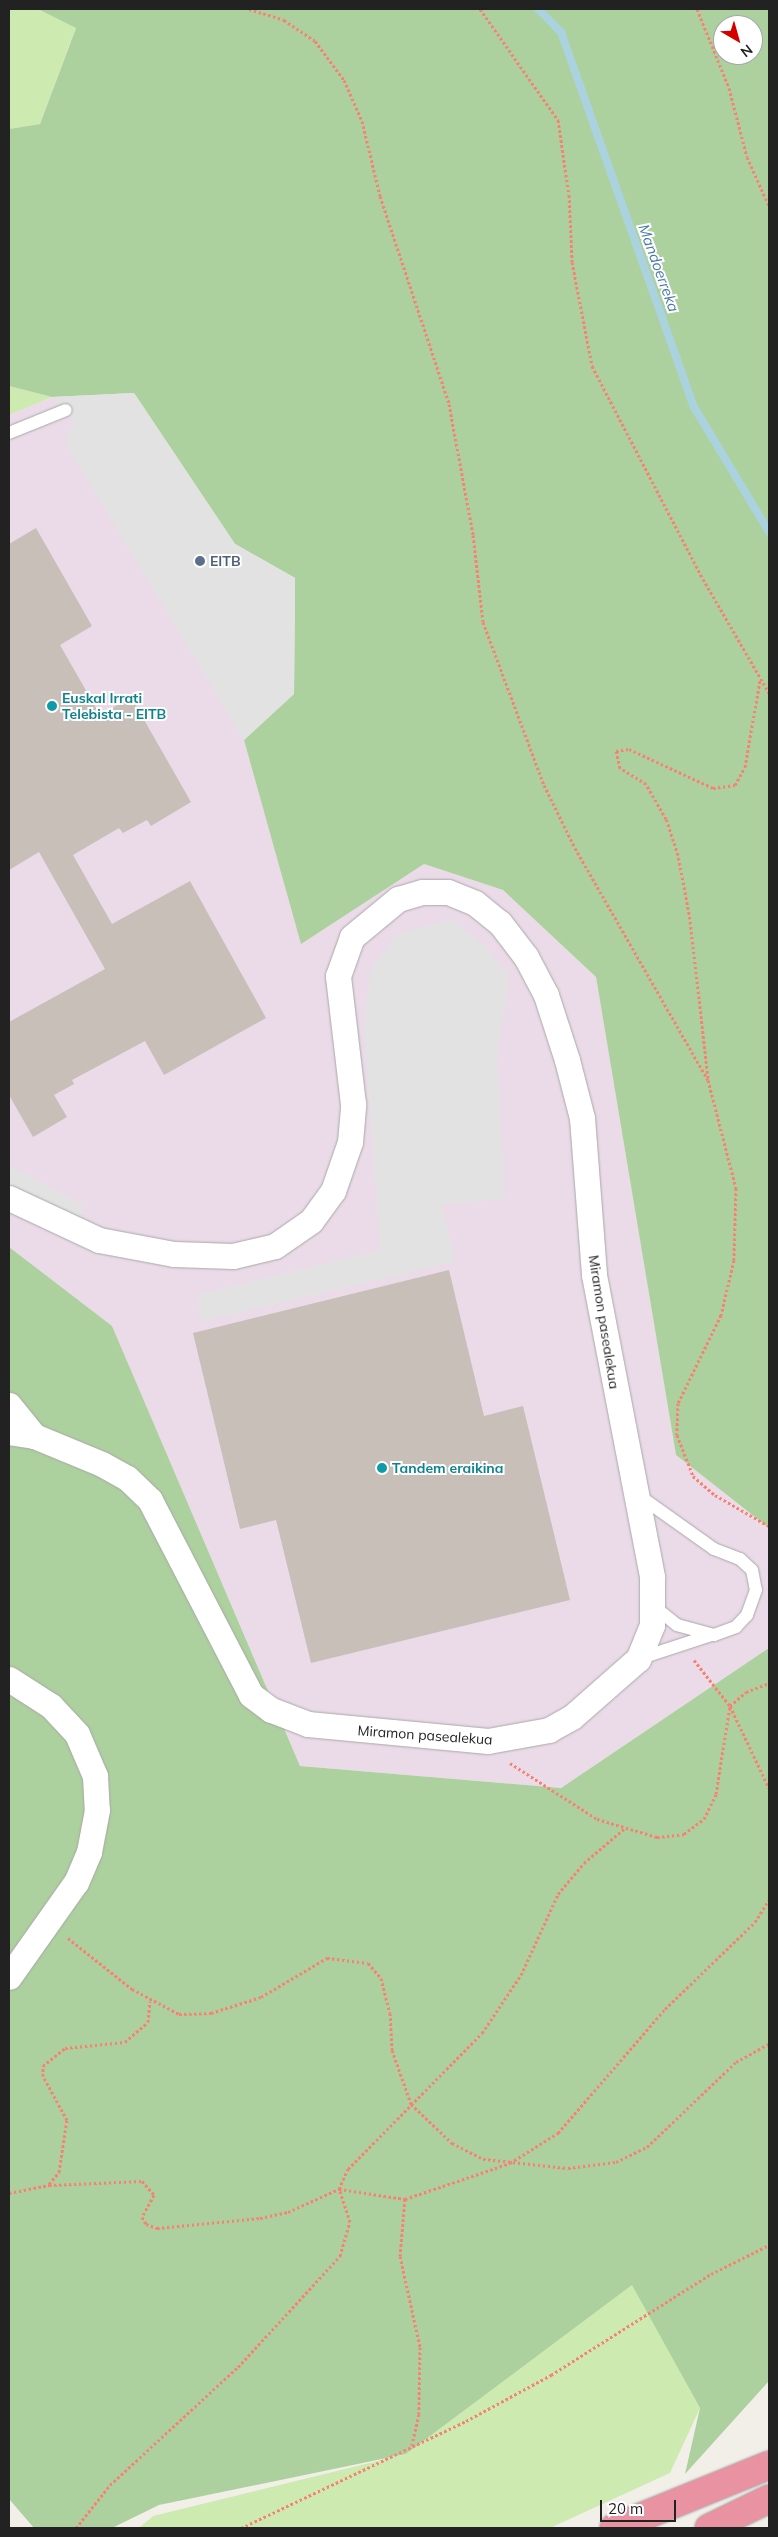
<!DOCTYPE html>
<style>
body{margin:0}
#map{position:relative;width:778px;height:2537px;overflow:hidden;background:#f2efe9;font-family:Mulish,sans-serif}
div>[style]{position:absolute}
.industrial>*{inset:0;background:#ebdbe8}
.grass>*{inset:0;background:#cdebb0}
.forest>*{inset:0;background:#add19e}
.parking>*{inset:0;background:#e2e2e2}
.stream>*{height:8px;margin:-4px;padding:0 4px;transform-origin:4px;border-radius:4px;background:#aad3df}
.building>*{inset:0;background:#c7bfb8}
.path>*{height:3px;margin-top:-1.5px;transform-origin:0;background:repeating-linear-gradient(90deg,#fa8072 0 2.5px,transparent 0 5px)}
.roads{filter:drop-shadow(0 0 1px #a9a9a9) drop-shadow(0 0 1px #a9a9a9)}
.lane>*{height:12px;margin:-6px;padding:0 6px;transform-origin:6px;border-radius:6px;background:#fff}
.street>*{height:25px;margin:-12.5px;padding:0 12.5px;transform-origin:12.5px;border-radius:12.5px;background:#fff}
.highway>*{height:28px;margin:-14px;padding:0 14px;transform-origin:14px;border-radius:14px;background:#e892a2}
.dots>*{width:14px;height:14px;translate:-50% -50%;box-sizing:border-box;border:2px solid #fff;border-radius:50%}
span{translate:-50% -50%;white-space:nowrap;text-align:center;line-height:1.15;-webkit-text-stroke:4px #fff;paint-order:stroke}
.service-label{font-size:14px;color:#4e5e75;font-weight:700}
.left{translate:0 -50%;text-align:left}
.culture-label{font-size:14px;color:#0d838f;font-weight:700}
.street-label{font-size:14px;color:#222}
.water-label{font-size:15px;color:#4a7aab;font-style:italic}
.frame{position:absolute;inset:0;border:10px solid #222;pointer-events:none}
.north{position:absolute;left:713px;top:15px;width:50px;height:50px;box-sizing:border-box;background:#fff;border:1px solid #a7a7a7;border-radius:50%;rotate:142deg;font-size:14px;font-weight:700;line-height:20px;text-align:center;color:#222}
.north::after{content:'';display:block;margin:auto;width:18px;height:22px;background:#d40000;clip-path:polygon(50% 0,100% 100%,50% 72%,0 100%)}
.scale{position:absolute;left:600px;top:2500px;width:76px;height:22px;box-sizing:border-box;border:2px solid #222;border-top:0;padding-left:6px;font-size:15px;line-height:18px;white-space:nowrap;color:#222;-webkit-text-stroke:4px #fff;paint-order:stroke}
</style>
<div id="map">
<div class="industrial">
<i style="clip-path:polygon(134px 393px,235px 544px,294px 694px,301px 943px,424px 864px,503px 890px,596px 977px,676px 1455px,769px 1528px,769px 1648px,561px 1788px,300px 1766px,112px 1327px,9px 1247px,9px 415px,52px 397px)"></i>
</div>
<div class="grass">
<i style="clip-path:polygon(9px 9px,38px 9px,76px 27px,40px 124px,9px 129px)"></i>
<i style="clip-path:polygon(9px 386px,52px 397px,9px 415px)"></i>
<i style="clip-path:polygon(633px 2284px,700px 2408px,670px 2473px,550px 2528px,139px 2528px,153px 2516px,406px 2454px)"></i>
</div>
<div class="forest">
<i style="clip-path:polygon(evenodd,38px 9px,769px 9px,769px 1528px,676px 1455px,596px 977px,503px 890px,424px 864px,301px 944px,244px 740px,294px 694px,295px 578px,235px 544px,134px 393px,52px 397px,9px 386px,9px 129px,40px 124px,76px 28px,38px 9px,723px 25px,753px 25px,753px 55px,723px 55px,723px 25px)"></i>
<i style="clip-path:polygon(9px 1247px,112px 1326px,300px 1766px,561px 1788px,769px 1648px,769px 2381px,685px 2474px,700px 2408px,632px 2285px,406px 2454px,159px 2505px,112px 2528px,34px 2528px,9px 2499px)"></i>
</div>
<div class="parking">
<i style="clip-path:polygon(134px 393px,235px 544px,295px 578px,294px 694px,244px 740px,64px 441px,74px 423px,52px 397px)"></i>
<i style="clip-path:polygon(452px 919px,486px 947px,509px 976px,497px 1055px,505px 1199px,441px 1204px,456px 1261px,201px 1322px,198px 1295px,380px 1250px,364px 1025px,371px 968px,397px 935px)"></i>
<i style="clip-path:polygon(9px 1165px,84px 1206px,79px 1222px,9px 1185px)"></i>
</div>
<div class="stream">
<i style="left:538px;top:9px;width:33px;rotate:45deg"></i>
<i style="left:561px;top:32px;width:398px;rotate:70.5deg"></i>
<i style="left:694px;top:407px;width:146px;rotate:59deg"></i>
</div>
<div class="building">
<i style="clip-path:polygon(36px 528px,92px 626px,60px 645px,100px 715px,131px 697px,191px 802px,151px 826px,147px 820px,123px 833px,119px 828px,73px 855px,112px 924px,190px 881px,266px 1018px,164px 1075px,145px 1041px,72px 1080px,74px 1084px,54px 1095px,67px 1117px,33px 1137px,9px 1095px,9px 1022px,105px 969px,39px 852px,9px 870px,9px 544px)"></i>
<i style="clip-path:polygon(449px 1270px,484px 1416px,523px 1406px,570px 1600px,311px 1663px,276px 1520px,240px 1529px,193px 1333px)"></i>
</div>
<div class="path">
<i style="left:249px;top:9px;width:37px;rotate:17deg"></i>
<i style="left:284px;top:20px;width:37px;rotate:34deg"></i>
<i style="left:315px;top:41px;width:49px;rotate:53.4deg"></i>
<i style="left:344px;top:80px;width:45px;rotate:66.3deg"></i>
<i style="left:362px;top:121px;width:77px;rotate:76.5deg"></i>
<i style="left:380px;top:196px;width:219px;rotate:71.6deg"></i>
<i style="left:449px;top:404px;width:133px;rotate:79.6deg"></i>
<i style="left:473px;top:535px;width:88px;rotate:83.4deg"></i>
<i style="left:483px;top:622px;width:174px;rotate:69.5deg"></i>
<i style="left:544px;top:785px;width:70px;rotate:63.8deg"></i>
<i style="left:575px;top:848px;width:267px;rotate:60.2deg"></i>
<i style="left:708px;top:1080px;width:112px;rotate:75.5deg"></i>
<i style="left:736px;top:1188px;width:72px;rotate:91.6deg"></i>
<i style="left:734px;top:1260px;width:57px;rotate:103.3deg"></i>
<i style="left:721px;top:1315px;width:98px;rotate:116deg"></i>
<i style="left:678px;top:1403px;width:32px;rotate:92deg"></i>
<i style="left:677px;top:1435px;width:44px;rotate:68.7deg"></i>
<i style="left:693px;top:1476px;width:29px;rotate:41deg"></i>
<i style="left:715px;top:1495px;width:62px;rotate:29.9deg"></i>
<i style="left:480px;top:9px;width:136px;rotate:54.9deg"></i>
<i style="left:558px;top:120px;width:76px;rotate:81.7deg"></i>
<i style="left:569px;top:195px;width:67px;rotate:87.4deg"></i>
<i style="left:572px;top:262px;width:106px;rotate:79.1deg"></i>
<i style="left:592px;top:366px;width:240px;rotate:62.5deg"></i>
<i style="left:703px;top:579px;width:132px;rotate:59.9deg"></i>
<i style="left:697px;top:9px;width:85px;rotate:67.9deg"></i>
<i style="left:729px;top:88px;width:71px;rotate:75.4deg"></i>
<i style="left:747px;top:157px;width:54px;rotate:65.8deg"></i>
<i style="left:708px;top:1078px;width:160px;rotate:-96.5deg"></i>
<i style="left:690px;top:919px;width:65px;rotate:-100.6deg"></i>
<i style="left:678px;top:855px;width:38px;rotate:-108deg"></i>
<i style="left:666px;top:819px;width:40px;rotate:-119.7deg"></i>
<i style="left:646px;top:784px;width:31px;rotate:-148deg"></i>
<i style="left:620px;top:768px;width:17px;rotate:-103deg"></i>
<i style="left:616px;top:751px;width:13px;rotate:-9deg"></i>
<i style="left:629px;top:749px;width:93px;rotate:24.9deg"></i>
<i style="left:713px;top:788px;width:22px;rotate:-8deg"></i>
<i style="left:735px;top:785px;width:21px;rotate:-61deg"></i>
<i style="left:745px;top:767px;width:88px;rotate:-80.2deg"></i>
<i style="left:694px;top:1660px;width:58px;rotate:52deg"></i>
<i style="left:730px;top:1706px;width:91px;rotate:64.6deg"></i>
<i style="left:510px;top:1763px;width:103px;rotate:32.8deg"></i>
<i style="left:597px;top:1819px;width:63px;rotate:16.7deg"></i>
<i style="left:657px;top:1837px;width:27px;rotate:-6deg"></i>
<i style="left:684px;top:1834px;width:25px;rotate:-37deg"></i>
<i style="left:704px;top:1819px;width:28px;rotate:-64deg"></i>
<i style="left:716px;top:1794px;width:89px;rotate:-81deg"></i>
<i style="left:730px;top:1706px;width:21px;rotate:-41deg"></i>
<i style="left:746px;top:1692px;width:25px;rotate:-21deg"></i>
<i style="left:68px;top:1938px;width:82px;rotate:38.6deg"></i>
<i style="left:132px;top:1989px;width:53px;rotate:28deg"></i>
<i style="left:179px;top:2014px;width:32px;rotate:-2deg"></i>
<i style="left:211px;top:2013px;width:52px;rotate:-17.7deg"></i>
<i style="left:261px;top:1997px;width:77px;rotate:-30.6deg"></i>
<i style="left:327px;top:1958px;width:41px;rotate:7deg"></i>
<i style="left:368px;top:1963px;width:20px;rotate:49deg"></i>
<i style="left:381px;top:1978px;width:36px;rotate:76deg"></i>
<i style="left:390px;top:2013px;width:37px;rotate:87deg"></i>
<i style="left:392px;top:2050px;width:57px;rotate:70.6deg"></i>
<i style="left:411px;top:2104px;width:57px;rotate:43.6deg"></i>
<i style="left:452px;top:2143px;width:35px;rotate:27deg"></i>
<i style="left:483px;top:2159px;width:85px;rotate:6deg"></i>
<i style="left:568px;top:2168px;width:48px;rotate:-7.1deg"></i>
<i style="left:616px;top:2162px;width:34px;rotate:-26deg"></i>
<i style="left:647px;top:2147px;width:123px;rotate:-43.7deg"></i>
<i style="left:736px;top:2062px;width:38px;rotate:-29deg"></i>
<i style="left:49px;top:2184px;width:16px;rotate:-50deg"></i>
<i style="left:59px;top:2172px;width:53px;rotate:-81.3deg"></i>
<i style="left:67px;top:2120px;width:50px;rotate:-118.6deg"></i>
<i style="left:43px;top:2076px;width:10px;rotate:-90deg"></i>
<i style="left:43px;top:2066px;width:28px;rotate:-39deg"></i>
<i style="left:65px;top:2048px;width:60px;rotate:-5.7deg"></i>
<i style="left:125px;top:2042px;width:30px;rotate:-41deg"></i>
<i style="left:148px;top:2022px;width:21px;rotate:-85deg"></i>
<i style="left:9px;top:2193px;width:41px;rotate:-11.3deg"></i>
<i style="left:49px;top:2185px;width:93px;rotate:-2.5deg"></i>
<i style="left:142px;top:2181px;width:18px;rotate:49deg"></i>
<i style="left:154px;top:2195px;width:25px;rotate:119deg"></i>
<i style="left:142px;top:2217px;width:8px;rotate:60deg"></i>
<i style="left:146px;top:2224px;width:12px;rotate:20deg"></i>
<i style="left:157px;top:2228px;width:103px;rotate:-5.5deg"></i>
<i style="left:260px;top:2218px;width:29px;rotate:-12deg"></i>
<i style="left:288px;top:2212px;width:56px;rotate:-24.3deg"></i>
<i style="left:339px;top:2189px;width:67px;rotate:8.6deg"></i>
<i style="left:405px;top:2199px;width:111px;rotate:-18.9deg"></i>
<i style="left:510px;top:2163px;width:57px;rotate:-32deg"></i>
<i style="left:558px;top:2133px;width:164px;rotate:-49.2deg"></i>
<i style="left:665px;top:2009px;width:125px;rotate:-44deg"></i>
<i style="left:755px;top:1922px;width:26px;rotate:-58deg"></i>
<i style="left:405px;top:2199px;width:57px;rotate:95deg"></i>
<i style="left:400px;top:2256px;width:93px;rotate:77.6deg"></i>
<i style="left:420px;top:2347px;width:67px;rotate:90.9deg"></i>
<i style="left:419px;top:2414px;width:32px;rotate:103deg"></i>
<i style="left:76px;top:2528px;width:55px;rotate:-51.7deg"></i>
<i style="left:110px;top:2485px;width:174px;rotate:-42.7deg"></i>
<i style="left:238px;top:2367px;width:151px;rotate:-47.4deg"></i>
<i style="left:340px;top:2256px;width:35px;rotate:-74deg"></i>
<i style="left:350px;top:2222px;width:35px;rotate:-108deg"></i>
<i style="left:339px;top:2189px;width:22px;rotate:-66deg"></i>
<i style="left:348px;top:2169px;width:191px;rotate:-45.4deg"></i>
<i style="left:482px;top:2033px;width:70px;rotate:-56.1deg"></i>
<i style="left:521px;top:1975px;width:89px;rotate:-65.4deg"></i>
<i style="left:558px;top:1894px;width:40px;rotate:-50deg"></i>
<i style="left:584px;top:1863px;width:54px;rotate:-40.5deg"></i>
<i style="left:241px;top:2528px;width:249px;rotate:-25.4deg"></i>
<i style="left:466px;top:2421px;width:97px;rotate:-28.4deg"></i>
<i style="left:551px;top:2375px;width:189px;rotate:-32.3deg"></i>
<i style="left:711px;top:2274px;width:65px;rotate:-26.6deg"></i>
</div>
<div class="roads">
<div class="lane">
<i style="left:9px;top:433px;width:61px;rotate:-22deg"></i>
<i style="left:638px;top:1495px;width:93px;rotate:35.4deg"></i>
<i style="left:714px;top:1549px;width:28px;rotate:21deg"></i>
<i style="left:740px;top:1559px;width:16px;rotate:43deg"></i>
<i style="left:752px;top:1570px;width:20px;rotate:79deg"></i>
<i style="left:756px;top:1590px;width:27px;rotate:110deg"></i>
<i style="left:747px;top:1615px;width:16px;rotate:133deg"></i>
<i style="left:736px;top:1627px;width:23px;rotate:160deg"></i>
<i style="left:714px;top:1635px;width:38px;rotate:-165deg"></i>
<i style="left:677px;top:1625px;width:28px;rotate:-141deg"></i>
<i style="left:638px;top:1659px;width:77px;rotate:-18.2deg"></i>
</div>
<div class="street">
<i style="left:9px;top:1198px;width:99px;rotate:25deg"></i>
<i style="left:99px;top:1240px;width:76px;rotate:10.6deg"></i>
<i style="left:174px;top:1254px;width:59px;rotate:1.9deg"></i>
<i style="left:233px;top:1256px;width:43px;rotate:-13.4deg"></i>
<i style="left:275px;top:1246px;width:44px;rotate:-34.8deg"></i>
<i style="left:311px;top:1221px;width:37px;rotate:-54deg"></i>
<i style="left:333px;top:1191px;width:52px;rotate:-70.9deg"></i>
<i style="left:350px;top:1142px;width:38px;rotate:-85deg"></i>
<i style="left:353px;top:1104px;width:129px;rotate:-96.7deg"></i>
<i style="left:338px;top:976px;width:41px;rotate:-70.3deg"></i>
<i style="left:352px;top:937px;width:60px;rotate:-39.6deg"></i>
<i style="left:398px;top:899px;width:25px;rotate:-16deg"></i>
<i style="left:422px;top:892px;width:26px"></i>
<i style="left:448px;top:892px;width:29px;rotate:22deg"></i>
<i style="left:475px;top:903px;width:32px;rotate:39deg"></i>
<i style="left:500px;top:923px;width:43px;rotate:52.6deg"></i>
<i style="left:526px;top:957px;width:43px;rotate:62.2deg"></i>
<i style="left:546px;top:995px;width:68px;rotate:72.1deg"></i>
<i style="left:567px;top:1060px;width:60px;rotate:75.5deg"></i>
<i style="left:582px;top:1118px;width:157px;rotate:85.6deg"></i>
<i style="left:594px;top:1275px;width:308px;rotate:79.1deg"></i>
<i style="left:652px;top:1577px;width:48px;rotate:90deg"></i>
<i style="left:652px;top:1625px;width:37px;rotate:112deg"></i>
<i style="left:638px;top:1659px;width:88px;rotate:138.7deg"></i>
<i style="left:572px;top:1717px;width:26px;rotate:151deg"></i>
<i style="left:549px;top:1730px;width:62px;rotate:169.8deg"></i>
<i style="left:488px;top:1741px;width:181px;rotate:-174.6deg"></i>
<i style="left:308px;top:1724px;width:40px;rotate:-159deg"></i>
<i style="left:271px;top:1710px;width:25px;rotate:-143deg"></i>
<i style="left:251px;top:1695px;width:220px;rotate:-117.4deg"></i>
<i style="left:150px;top:1500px;width:32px;rotate:-136deg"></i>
<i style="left:127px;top:1478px;width:29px;rotate:-151deg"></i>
<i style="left:102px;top:1464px;width:74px;rotate:-157.6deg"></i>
<i style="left:34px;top:1436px;width:25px;rotate:-171deg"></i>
<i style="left:9px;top:1405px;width:40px;rotate:51deg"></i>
<i style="left:9px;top:1679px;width:50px;rotate:32.7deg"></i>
<i style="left:51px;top:1706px;width:38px;rotate:47deg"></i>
<i style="left:77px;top:1734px;width:46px;rotate:66.8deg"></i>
<i style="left:95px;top:1776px;width:34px;rotate:87deg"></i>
<i style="left:97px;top:1810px;width:43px;rotate:100.8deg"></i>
<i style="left:89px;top:1852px;width:33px;rotate:113deg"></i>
<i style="left:76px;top:1882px;width:116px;rotate:125.2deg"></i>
</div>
<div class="highway">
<i style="left:614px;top:2528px;width:167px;rotate:-22.1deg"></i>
<i style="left:709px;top:2528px;width:67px;rotate:-25.8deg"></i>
</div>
</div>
<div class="dots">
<i style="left:200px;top:561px;background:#5c6f8a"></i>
<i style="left:52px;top:706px;background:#0f9aa8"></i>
<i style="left:382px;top:1468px;background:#0f9aa8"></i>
</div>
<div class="service-label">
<span class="left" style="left:210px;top:561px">EITB</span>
</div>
<div class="culture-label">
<span class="left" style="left:62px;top:706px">Euskal Irrati<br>Telebista - EITB</span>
<span class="left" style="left:392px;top:1468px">Tandem eraikina</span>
</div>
<div class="street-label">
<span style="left:604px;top:1322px;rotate:81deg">Miramon pasealekua</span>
<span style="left:425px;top:1735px;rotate:4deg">Miramon pasealekua</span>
</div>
<div class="water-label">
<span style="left:659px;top:268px;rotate:70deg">Mandoerreka</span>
</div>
<div class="frame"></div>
<div class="north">N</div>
<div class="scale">20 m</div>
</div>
